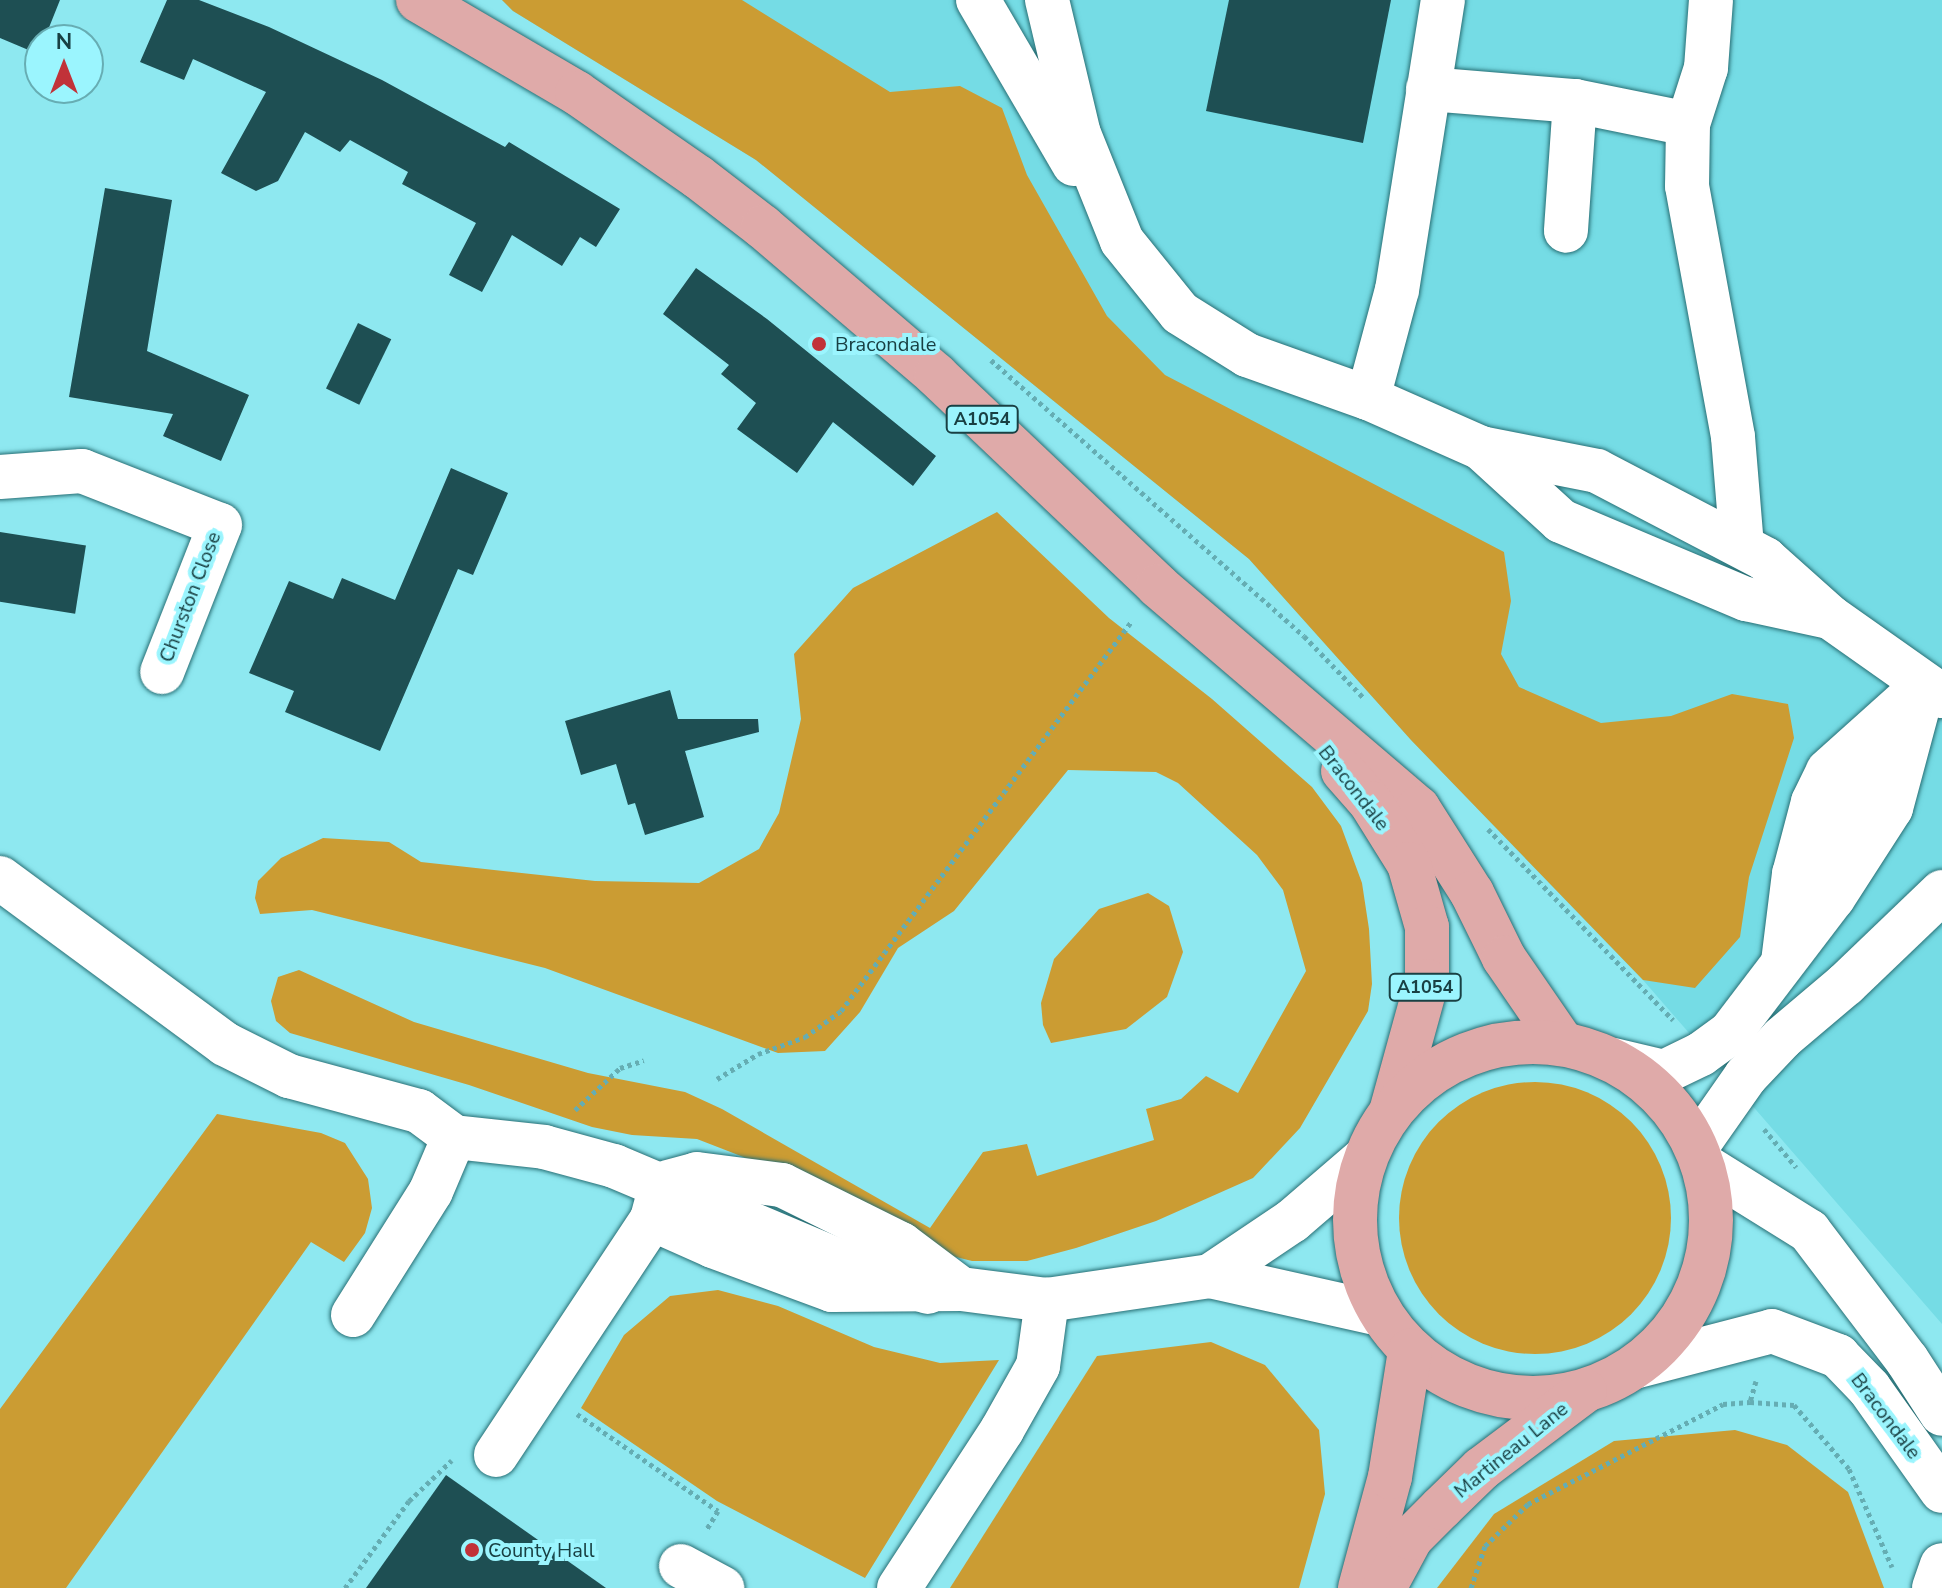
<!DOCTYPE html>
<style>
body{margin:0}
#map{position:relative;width:1942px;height:1588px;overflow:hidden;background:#8ee8f0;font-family:"Nunito Sans",sans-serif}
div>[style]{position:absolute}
.built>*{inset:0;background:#75dce5}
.green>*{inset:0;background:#cb9c33}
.round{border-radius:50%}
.building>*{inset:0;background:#1e4f53;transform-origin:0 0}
.path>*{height:5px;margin-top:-2.5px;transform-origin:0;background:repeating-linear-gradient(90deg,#65adb3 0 4px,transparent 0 8px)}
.roads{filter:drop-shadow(0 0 2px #286f75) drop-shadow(0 0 2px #286f75)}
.minor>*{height:44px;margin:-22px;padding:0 22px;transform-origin:22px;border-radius:22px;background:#fff}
.major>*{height:44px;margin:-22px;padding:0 22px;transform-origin:22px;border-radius:22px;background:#dfaaa9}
.major>.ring{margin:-22px;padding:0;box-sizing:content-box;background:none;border:44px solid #dfaaa9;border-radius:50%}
.dots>*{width:22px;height:22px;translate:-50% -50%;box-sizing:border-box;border:4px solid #9bf5fe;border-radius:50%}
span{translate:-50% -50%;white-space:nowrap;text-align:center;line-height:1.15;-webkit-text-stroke:8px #9bf5fe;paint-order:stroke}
.shield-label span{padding:2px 6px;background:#9bf5fe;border:2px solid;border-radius:6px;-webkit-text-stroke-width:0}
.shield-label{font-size:18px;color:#194043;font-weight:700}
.poi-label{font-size:20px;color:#194043}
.left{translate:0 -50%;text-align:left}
.street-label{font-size:20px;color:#194043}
.north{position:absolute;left:24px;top:24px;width:80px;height:80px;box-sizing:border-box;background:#9bf5fe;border:2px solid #67adb3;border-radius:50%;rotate:0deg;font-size:22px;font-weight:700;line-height:32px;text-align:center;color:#194043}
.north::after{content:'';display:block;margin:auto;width:28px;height:36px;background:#c13239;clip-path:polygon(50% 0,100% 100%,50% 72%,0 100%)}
</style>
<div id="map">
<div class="built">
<i style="clip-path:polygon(502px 0,1942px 0,1942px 1324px,1643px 980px,1411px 740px,1249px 559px,756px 160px,513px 11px)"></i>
</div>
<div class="green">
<i style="clip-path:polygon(502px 0,742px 0,890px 92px,960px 86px,1002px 108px,1027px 175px,1107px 316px,1165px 375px,1504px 552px,1511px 601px,1501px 654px,1519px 687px,1601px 723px,1671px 716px,1732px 694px,1788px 704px,1794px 738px,1749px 877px,1740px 937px,1695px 988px,1643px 980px,1411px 740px,1249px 559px,756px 160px,513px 11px)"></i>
<i style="clip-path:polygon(997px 512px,1109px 618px,1212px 699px,1312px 787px,1341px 826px,1362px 883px,1369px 929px,1372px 984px,1368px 1011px,1300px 1128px,1253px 1178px,1156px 1221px,1076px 1248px,1027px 1261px,972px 1261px,932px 1251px,782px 1172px,697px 1139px,632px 1135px,592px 1127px,469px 1085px,290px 1033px,276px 1021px,271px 1001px,278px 977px,299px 970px,414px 1022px,588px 1073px,685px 1092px,722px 1109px,930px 1228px,983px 1152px,1027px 1144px,1037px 1176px,1154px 1140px,1146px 1109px,1181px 1099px,1206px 1076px,1238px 1093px,1306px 971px,1283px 890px,1257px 855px,1178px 783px,1156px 772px,1068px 770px,954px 911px,898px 948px,860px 1012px,825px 1051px,778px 1053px,545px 968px,312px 910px,260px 914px,255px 898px,258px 881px,281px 858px,323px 838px,389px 842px,421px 862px,595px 881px,699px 883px,759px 849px,779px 813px,801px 719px,794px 654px,853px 588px)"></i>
<i style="clip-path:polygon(1148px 893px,1169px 906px,1183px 952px,1167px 997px,1126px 1029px,1051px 1043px,1043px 1025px,1041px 1003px,1054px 959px,1099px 909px)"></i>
<i class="round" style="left:1399px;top:1082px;width:272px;height:272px"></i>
<i style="clip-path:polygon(217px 1114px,321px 1133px,345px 1143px,368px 1179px,372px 1208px,365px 1233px,344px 1262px,311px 1242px,66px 1588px,0 1588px,0 1409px)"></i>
<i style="clip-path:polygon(718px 1290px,778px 1306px,874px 1347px,940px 1363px,999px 1360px,865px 1578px,717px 1501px,581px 1408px,624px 1335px,670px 1296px)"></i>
<i style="clip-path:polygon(1211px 1342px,1265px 1365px,1319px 1430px,1325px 1494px,1299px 1588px,950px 1588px,1097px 1356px)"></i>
<i style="clip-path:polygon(1735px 1430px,1787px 1445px,1848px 1492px,1884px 1588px,1437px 1588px,1494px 1514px,1614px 1441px)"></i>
</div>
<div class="building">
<i style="clip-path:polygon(0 0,60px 0,44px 40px,40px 40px,38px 54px,0 38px)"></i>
<i style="clip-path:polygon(167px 0,199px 0,269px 27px,382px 80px,505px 147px,509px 142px,620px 209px,596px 247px,580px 237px,562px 266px,512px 235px,482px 292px,449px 275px,476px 223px,402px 184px,408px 172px,350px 140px,340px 152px,305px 132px,278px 181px,256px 191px,221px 173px,266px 92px,193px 59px,184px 80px,140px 62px)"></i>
<i style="clip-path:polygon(1229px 0,1391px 0,1363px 143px,1206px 111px)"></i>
<i style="clip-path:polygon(105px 188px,172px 200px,147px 351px,249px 395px,221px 461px,163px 436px,173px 414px,69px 397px)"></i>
<i style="clip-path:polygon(696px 268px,767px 319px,936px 456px,913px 486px,833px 422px,797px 473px,737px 429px,756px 403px,721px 374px,729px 365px,663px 314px)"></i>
<i style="left:358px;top:323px;width:37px;height:73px;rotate:26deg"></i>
<i style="clip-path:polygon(451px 468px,508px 493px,473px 575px,458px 569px,380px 751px,285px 712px,294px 691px,249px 673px,289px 581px,333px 599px,342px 578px,395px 600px)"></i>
<i style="left:0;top:532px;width:87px;height:69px;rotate:9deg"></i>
<i style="clip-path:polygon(670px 690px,678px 719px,758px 719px,759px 732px,685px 751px,704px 817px,645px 835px,635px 803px,628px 805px,616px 764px,581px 775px,565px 721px)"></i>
<i style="clip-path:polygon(446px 1475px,497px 1511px,606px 1588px,366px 1588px)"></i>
</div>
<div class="path">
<i style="left:991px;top:360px;width:417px;rotate:41.4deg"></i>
<i style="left:1304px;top:636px;width:85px;rotate:46deg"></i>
<i style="left:1488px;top:829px;width:266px;rotate:45.9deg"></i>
<i style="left:717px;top:1079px;width:48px;rotate:-31.4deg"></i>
<i style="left:758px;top:1054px;width:50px;rotate:-19.9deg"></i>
<i style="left:805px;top:1037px;width:44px;rotate:-35.8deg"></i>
<i style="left:841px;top:1011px;width:485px;rotate:-53.3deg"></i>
<i style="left:575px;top:1110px;width:62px;rotate:-43deg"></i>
<i style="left:620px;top:1068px;width:25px;rotate:-18deg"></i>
<i style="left:1764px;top:1129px;width:50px;rotate:49.9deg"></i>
<i style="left:1756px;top:1381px;width:22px;rotate:106deg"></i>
<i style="left:1750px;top:1402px;width:44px;rotate:3.9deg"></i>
<i style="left:1794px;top:1405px;width:84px;rotate:49.3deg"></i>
<i style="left:1849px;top:1469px;width:107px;rotate:66.3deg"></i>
<i style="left:577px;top:1414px;width:171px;rotate:34.5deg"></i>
<i style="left:718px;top:1511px;width:22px;rotate:122deg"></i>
<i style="left:345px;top:1588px;width:108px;rotate:-53.7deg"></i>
<i style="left:409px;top:1501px;width:59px;rotate:-43.6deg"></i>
<i style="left:1471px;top:1588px;width:44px;rotate:-71.6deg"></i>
<i style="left:1485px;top:1546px;width:60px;rotate:-44.3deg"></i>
<i style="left:1528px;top:1504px;width:219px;rotate:-27.1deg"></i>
<i style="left:1723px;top:1404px;width:27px;rotate:-4deg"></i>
</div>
<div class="roads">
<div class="minor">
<i style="left:978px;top:0;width:190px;rotate:59.7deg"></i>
<i style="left:1047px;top:0;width:138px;rotate:76.6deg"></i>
<i style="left:1079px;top:134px;width:115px;rotate:68.1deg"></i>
<i style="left:1122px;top:241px;width:92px;rotate:51.1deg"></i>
<i style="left:1180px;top:313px;width:79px;rotate:32.1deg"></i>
<i style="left:1247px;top:355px;width:128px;rotate:19.6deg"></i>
<i style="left:1368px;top:398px;width:124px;rotate:23.9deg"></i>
<i style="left:1481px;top:448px;width:118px;rotate:11.2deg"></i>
<i style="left:1597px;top:471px;width:190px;rotate:27.6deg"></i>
<i style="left:1765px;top:559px;width:87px;rotate:41.7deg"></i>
<i style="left:1830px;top:617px;width:137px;rotate:35.2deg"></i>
<i style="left:1428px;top:89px;width:147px;rotate:4.7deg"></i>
<i style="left:1575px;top:101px;width:130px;rotate:94deg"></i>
<i style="left:1575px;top:101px;width:115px;rotate:11.5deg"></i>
<i style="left:1688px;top:124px;width:62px;rotate:90.9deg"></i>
<i style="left:1687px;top:186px;width:255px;rotate:79.6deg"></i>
<i style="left:1733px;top:437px;width:109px;rotate:85.3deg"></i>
<i style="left:1688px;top:124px;width:59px;rotate:-72.2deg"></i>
<i style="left:1706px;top:68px;width:68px;rotate:-85.8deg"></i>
<i style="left:1368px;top:398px;width:112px;rotate:-75deg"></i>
<i style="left:1397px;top:290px;width:294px;rotate:-81deg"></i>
<i style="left:1481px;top:448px;width:108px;rotate:42.4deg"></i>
<i style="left:1561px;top:521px;width:201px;rotate:22.9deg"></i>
<i style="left:1746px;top:599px;width:85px;rotate:12.2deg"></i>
<i style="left:0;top:477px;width:82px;rotate:-4.2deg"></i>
<i style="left:82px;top:471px;width:148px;rotate:21.4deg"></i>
<i style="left:220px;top:525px;width:158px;rotate:111.5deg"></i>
<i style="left:1817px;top:877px;width:62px;rotate:-68.4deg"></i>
<i style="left:1840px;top:819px;width:106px;rotate:-57.4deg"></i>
<i style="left:0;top:878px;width:280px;rotate:36.4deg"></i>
<i style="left:225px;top:1044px;width:72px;rotate:26.6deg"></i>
<i style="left:289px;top:1076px;width:135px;rotate:15.1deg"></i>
<i style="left:419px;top:1111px;width:44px;rotate:36.6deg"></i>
<i style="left:454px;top:1137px;width:91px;rotate:6.3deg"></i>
<i style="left:544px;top:1147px;width:73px;rotate:15.2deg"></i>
<i style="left:614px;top:1166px;width:270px;rotate:22.9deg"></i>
<i style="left:863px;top:1271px;width:68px;rotate:17.9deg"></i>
<i style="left:1783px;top:962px;width:89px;rotate:-82.9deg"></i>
<i style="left:1794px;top:874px;width:74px;rotate:-75.2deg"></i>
<i style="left:1813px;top:802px;width:34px;rotate:-64deg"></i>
<i style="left:1828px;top:771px;width:129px;rotate:-41.9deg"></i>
<i style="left:1613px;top:1060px;width:52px;rotate:13.2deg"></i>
<i style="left:1664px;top:1072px;width:41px;rotate:-25.9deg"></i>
<i style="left:1701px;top:1054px;width:36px;rotate:-36deg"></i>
<i style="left:1730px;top:1033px;width:170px;rotate:-52.7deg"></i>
<i style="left:1833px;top:898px;width:107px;rotate:-57.2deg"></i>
<i style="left:1891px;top:808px;width:127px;rotate:-75deg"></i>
<i style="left:1697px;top:1146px;width:85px;rotate:-55deg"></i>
<i style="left:1746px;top:1076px;width:52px;rotate:-46.5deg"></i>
<i style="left:1782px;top:1038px;width:84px;rotate:-40.2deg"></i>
<i style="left:1846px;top:984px;width:133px;rotate:-43.8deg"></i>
<i style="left:1703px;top:1165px;width:125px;rotate:31.9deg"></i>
<i style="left:1809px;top:1231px;width:162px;rotate:52.8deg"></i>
<i style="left:1907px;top:1360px;width:64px;rotate:57.1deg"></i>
<i style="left:668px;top:1182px;width:30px;rotate:-15deg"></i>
<i style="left:697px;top:1174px;width:86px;rotate:7.4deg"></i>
<i style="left:782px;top:1185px;width:133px;rotate:26.4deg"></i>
<i style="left:901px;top:1244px;width:75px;rotate:36.9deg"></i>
<i style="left:652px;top:1219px;width:67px;rotate:23.9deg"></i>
<i style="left:713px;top:1246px;width:127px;rotate:20.3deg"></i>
<i style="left:832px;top:1290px;width:129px;rotate:-0.4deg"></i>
<i style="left:961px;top:1289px;width:87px;rotate:7.3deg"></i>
<i style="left:1047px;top:1300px;width:165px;rotate:-8.4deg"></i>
<i style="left:1210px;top:1276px;width:174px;rotate:12.6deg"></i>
<i style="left:1210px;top:1276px;width:99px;rotate:-33.9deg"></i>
<i style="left:1292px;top:1221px;width:95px;rotate:-40.7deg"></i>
<i style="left:353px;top:1315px;width:146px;rotate:-57.8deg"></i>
<i style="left:431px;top:1191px;width:59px;rotate:-66.9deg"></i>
<i style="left:1638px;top:1366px;width:138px;rotate:-14.6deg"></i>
<i style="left:1772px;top:1331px;width:71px;rotate:20.7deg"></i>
<i style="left:1838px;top:1356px;width:45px;rotate:45.9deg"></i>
<i style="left:1869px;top:1388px;width:126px;rotate:54.7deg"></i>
<i style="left:496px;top:1455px;width:283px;rotate:-56.5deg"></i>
<i style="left:652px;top:1219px;width:30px;rotate:-75deg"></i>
<i style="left:681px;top:1566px;width:47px;rotate:28.2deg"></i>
<i style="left:899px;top:1588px;width:189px;rotate:-56.9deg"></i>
<i style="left:1002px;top:1430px;width:73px;rotate:-60.6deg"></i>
<i style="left:1038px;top:1366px;width:67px;rotate:-82.2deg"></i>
<i style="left:1934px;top:1588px;width:24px;rotate:-71deg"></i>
</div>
<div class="major">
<i style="left:418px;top:0;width:184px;rotate:30.3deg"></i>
<i style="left:577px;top:93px;width:147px;rotate:34.8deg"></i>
<i style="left:698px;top:177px;width:82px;rotate:37.6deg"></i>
<i style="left:763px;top:227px;width:228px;rotate:40.5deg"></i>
<i style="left:936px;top:375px;width:306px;rotate:43.5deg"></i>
<i style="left:1158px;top:586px;width:342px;rotate:40.5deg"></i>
<i style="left:1418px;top:808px;width:101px;rotate:57.6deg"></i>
<i style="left:1472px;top:893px;width:72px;rotate:63.8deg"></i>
<i style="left:1504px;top:958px;width:104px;rotate:55.5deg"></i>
<i style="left:1343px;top:771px;width:43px;rotate:48.8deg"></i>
<i style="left:1371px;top:803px;width:72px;rotate:58.1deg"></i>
<i style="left:1409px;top:864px;width:66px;rotate:74.1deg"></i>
<i style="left:1427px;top:927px;width:54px;rotate:90deg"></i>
<i style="left:1427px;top:981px;width:132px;rotate:105.4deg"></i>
<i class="ring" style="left:1355px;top:1042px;width:312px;height:312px"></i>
<i style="left:1360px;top:1588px;width:115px;rotate:-74.9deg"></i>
<i style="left:1390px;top:1477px;width:128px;rotate:-81deg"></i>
<i style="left:1384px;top:1588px;width:57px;rotate:-61.6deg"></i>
<i style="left:1411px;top:1538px;width:42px;rotate:-45deg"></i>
<i style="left:1441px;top:1508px;width:56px;rotate:-44.3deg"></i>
<i style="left:1481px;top:1469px;width:130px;rotate:-36.9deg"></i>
</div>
</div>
<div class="dots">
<i style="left:819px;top:344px;background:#c13239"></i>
<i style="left:472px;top:1550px;background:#c13239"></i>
</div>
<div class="shield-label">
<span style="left:982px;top:419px">A1054</span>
<span style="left:1425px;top:987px">A1054</span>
</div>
<div class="poi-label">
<span class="left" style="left:835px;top:344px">Bracondale</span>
<span class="left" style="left:488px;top:1550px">County Hall</span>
</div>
<div class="street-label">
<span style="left:190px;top:597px;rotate:-69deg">Churston Close</span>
<span style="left:1354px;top:788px;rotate:52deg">Bracondale</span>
<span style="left:1886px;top:1416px;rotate:53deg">Bracondale</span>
<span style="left:1511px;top:1450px;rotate:-39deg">Martineau Lane</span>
</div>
<div class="north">N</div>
</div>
